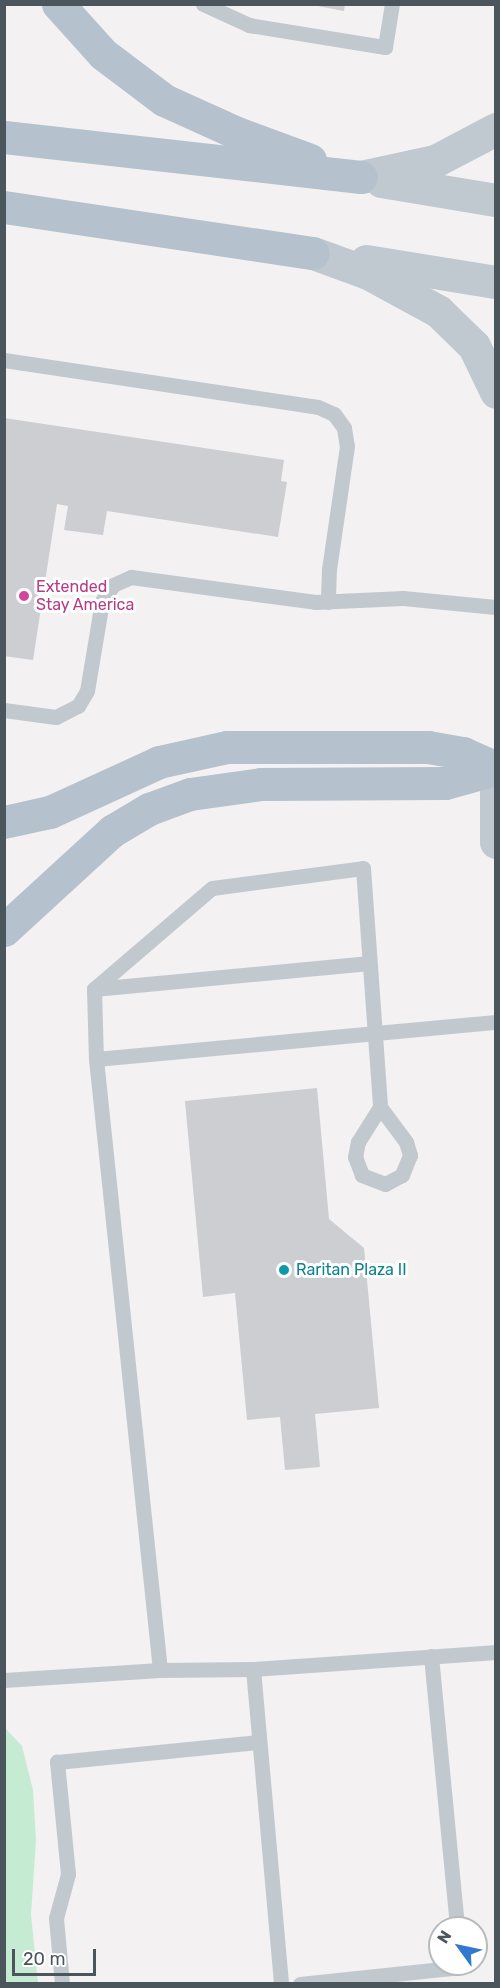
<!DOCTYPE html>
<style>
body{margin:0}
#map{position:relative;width:500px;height:1988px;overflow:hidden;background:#f3f1f2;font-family:Rubik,sans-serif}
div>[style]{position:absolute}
.green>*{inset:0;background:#c6ebd3}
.building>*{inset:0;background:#ccced2}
.lane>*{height:15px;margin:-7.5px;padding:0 7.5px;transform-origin:7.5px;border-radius:7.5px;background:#c1c9ce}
.secondary>*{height:33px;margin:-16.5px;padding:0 16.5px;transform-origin:16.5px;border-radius:16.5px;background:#c0c8d0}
.primary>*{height:33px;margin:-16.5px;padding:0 16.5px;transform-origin:16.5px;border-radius:16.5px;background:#b5c1cc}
.dots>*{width:16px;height:16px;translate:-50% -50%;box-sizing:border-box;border:3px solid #fff;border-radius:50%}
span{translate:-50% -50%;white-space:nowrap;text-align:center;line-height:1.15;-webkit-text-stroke:6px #fff;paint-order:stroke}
.hotel-label{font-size:16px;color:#b23c85}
.left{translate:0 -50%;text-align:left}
.culture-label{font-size:16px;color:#0d838f}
.frame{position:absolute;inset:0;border:6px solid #4b555c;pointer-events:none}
.north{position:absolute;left:428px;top:1916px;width:60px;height:60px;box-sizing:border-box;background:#fff;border:2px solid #b7bbbe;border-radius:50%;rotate:303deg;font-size:16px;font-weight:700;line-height:24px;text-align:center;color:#4b555c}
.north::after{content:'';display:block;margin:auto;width:21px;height:27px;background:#3079cf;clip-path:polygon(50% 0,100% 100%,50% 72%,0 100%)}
.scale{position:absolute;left:12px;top:1949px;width:84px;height:27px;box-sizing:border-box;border:3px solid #4b555c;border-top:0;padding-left:8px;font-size:18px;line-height:21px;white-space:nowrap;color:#4b555c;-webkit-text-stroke:4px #fff;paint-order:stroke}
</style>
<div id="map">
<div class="green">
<i style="clip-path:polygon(4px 1727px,22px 1746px,33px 1790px,36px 1840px,31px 1915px,38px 1983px,5px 1983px)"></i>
</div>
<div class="building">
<i style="clip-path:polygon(307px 4px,345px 4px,344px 11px)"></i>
<i style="clip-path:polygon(4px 418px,284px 460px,281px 481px,287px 482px,278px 537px,107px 511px,103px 535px,64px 530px,68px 506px,57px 504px,33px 660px,4px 656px)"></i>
<i style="clip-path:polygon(317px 1088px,329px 1219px,364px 1248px,379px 1408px,315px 1414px,320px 1467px,285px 1470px,280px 1417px,247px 1420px,235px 1293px,203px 1297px,185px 1101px)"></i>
</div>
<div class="lane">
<i style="left:203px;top:4px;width:51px;rotate:24.5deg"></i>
<i style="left:249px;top:25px;width:138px;rotate:9.2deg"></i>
<i style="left:385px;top:47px;width:44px;rotate:-80.8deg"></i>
<i style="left:4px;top:360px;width:317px;rotate:8.5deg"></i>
<i style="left:318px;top:407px;width:17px;rotate:24deg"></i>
<i style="left:334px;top:414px;width:17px;rotate:54deg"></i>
<i style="left:344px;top:428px;width:18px;rotate:81deg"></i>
<i style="left:347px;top:446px;width:124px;rotate:98.3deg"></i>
<i style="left:329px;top:569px;width:33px;rotate:92deg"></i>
<i style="left:4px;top:710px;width:52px;rotate:7.7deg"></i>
<i style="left:56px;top:717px;width:25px;rotate:-27deg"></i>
<i style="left:78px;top:706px;width:17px;rotate:-59deg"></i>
<i style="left:87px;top:691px;width:91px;rotate:-80.5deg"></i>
<i style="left:102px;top:601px;width:19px;rotate:-55deg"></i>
<i style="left:113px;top:585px;width:20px;rotate:-24deg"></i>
<i style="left:131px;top:577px;width:186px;rotate:7.7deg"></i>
<i style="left:315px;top:602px;width:88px;rotate:-2.6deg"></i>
<i style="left:403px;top:598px;width:93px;rotate:5.5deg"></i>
<i style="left:94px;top:989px;width:70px;rotate:88.4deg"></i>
<i style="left:96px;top:1059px;width:614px;rotate:84.02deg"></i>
<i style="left:94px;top:989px;width:155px;rotate:-40.6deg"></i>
<i style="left:212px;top:888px;width:152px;rotate:-7.5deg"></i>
<i style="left:363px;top:868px;width:240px;rotate:85.9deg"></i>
<i style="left:94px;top:989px;width:274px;rotate:-5.4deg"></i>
<i style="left:96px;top:1059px;width:402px;rotate:-5.3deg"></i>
<i style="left:380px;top:1107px;width:44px;rotate:53.4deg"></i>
<i style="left:406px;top:1142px;width:14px;rotate:73deg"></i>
<i style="left:410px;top:1155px;width:22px;rotate:112deg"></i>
<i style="left:402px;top:1175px;width:19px;rotate:152deg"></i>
<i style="left:385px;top:1184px;width:25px;rotate:-159deg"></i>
<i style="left:362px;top:1175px;width:19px;rotate:-111deg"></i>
<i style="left:355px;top:1157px;width:15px;rotate:-79deg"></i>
<i style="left:358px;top:1142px;width:41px;rotate:-57.8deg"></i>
<i style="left:431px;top:1656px;width:273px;rotate:84.5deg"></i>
<i style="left:253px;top:1669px;width:316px;rotate:84.9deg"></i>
<i style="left:4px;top:1680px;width:156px;rotate:-3.7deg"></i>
<i style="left:160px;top:1670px;width:93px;rotate:-0.6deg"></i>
<i style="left:253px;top:1669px;width:244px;rotate:-4deg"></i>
<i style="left:62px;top:1984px;width:66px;rotate:-95.2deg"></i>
<i style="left:56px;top:1918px;width:46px;rotate:-74.7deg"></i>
<i style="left:68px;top:1874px;width:113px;rotate:-95.6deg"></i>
<i style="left:57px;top:1762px;width:203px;rotate:-5.7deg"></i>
<i style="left:300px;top:1984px;width:162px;rotate:-6deg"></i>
<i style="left:461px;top:1967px;width:3px;rotate:-90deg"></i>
</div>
<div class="secondary">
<i style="left:361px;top:177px;width:76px;rotate:-12.2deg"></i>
<i style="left:435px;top:161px;width:69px;rotate:-27.7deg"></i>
<i style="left:381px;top:181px;width:117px;rotate:9.4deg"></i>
<i style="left:313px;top:253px;width:59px;rotate:20deg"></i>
<i style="left:368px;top:273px;width:80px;rotate:28.5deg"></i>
<i style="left:438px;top:311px;width:50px;rotate:44.2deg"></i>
<i style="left:474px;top:346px;width:51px;rotate:64.4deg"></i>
<i style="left:366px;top:261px;width:132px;rotate:9.2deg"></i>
<i style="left:496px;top:791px;width:51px;rotate:90deg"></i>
</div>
<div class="primary">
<i style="left:58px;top:4px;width:67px;rotate:48deg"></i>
<i style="left:103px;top:54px;width:76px;rotate:37deg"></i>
<i style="left:164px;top:100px;width:80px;rotate:24.3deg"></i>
<i style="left:237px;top:133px;width:78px;rotate:20.3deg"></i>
<i style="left:4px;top:137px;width:359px;rotate:6.4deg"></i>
<i style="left:4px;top:207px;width:312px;rotate:8.5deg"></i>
<i style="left:4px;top:822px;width:47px;rotate:-12.3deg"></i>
<i style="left:50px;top:812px;width:120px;rotate:-24.6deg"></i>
<i style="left:159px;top:762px;width:70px;rotate:-12.4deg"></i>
<i style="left:227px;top:747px;width:201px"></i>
<i style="left:428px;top:747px;width:36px;rotate:10deg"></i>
<i style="left:463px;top:753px;width:36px;rotate:24deg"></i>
<i style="left:4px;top:930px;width:147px;rotate:-42.5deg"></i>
<i style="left:112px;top:831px;width:43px;rotate:-30.7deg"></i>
<i style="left:149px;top:809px;width:44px;rotate:-20.1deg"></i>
<i style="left:190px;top:794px;width:72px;rotate:-8deg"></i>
<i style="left:261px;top:784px;width:184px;rotate:-0.3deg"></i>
<i style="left:445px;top:783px;width:53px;rotate:-15.4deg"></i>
</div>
<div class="dots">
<i style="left:24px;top:596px;background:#d1479c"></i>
<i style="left:284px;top:1270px;background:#0f9aa8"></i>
</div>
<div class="hotel-label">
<span class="left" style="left:36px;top:596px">Extended<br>Stay America</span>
</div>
<div class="culture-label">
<span class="left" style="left:296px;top:1270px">Raritan Plaza II</span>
</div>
<div class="frame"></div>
<div class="north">N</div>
<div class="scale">20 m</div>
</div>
